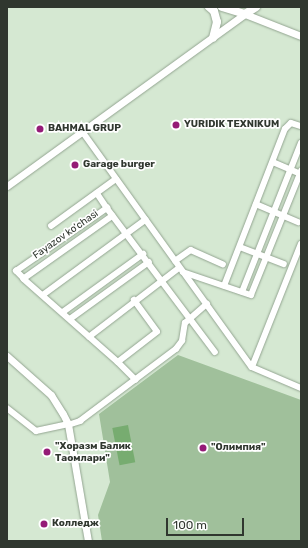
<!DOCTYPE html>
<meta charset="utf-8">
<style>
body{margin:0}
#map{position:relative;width:308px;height:548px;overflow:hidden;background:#d5e8d2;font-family:Rubik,sans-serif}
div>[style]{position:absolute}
.green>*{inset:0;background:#a0c09b}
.water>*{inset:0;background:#77ac70;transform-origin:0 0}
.roads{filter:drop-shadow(0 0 1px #93a591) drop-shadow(0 0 1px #93a591)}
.minor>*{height:5.5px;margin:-2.75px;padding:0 2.75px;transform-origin:2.75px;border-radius:2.75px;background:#fff}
.tertiary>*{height:7px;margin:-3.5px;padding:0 3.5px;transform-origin:3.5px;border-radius:3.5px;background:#fff}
.secondary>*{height:7px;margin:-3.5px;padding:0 3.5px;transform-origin:3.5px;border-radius:3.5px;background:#fff}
.primary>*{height:8px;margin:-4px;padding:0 4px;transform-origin:4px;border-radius:4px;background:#fff}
.dots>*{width:11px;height:11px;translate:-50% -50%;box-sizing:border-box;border:2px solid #fff;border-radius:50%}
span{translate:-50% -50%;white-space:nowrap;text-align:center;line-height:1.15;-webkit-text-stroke:3.5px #fff;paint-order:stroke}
.poi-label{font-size:10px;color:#30372f;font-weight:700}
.left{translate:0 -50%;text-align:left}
.street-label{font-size:10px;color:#30372f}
.frame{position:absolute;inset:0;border:8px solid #30372f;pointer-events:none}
.scale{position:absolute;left:166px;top:518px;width:78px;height:18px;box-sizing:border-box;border:2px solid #30372f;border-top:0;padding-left:5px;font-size:12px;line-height:14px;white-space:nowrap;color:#30372f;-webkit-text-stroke:3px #fff;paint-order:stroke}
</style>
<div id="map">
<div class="green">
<i style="clip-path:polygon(178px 355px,301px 400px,301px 541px,102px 541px,98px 515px,110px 482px,99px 414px)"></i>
</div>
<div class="water">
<i style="left:128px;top:425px;width:38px;height:16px;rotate:79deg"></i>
</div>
<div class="roads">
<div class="minor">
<i style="left:83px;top:132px;width:289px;rotate:54.3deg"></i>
<i style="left:273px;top:162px;width:30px;rotate:23deg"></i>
<i style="left:97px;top:193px;width:18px;rotate:56deg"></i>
<i style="left:256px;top:204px;width:46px;rotate:23.2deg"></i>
<i style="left:113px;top:216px;width:109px;rotate:144.7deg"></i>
<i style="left:24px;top:279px;width:11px;rotate:-135deg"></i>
<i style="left:16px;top:271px;width:111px;rotate:-34.7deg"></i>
<i style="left:107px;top:208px;width:180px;rotate:53.1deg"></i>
<i style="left:51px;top:226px;width:80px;rotate:-35.9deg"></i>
<i style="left:240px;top:247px;width:47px;rotate:21.1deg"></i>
<i style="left:175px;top:261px;width:19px;rotate:-35deg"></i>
<i style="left:191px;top:250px;width:35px;rotate:24deg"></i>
<i style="left:183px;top:272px;width:72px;rotate:18.7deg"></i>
<i style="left:251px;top:295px;width:134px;rotate:-68deg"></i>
<i style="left:24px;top:279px;width:125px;rotate:41.4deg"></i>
<i style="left:118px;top:362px;width:49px;rotate:-37.6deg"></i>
<i style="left:157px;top:332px;width:39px;rotate:-126deg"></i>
<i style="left:224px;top:286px;width:168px;rotate:-68.8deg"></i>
<i style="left:285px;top:129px;width:8px;rotate:-45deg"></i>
<i style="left:291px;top:123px;width:10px;rotate:17deg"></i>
<i style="left:242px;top:292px;width:160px;rotate:-68.4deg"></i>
<i style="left:43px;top:295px;width:127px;rotate:-36.3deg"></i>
<i style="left:63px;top:312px;width:99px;rotate:-35.9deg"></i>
<i style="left:70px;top:319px;width:97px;rotate:-35.8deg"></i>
<i style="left:89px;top:337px;width:113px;rotate:-37.5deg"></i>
<i style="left:118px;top:362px;width:25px;rotate:45deg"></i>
<i style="left:252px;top:367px;width:132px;rotate:-68.3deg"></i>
<i style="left:252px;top:367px;width:53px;rotate:23.2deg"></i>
<i style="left:7px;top:408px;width:37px;rotate:38deg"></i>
<i style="left:36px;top:431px;width:33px;rotate:-12deg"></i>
<i style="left:68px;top:425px;width:13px;rotate:-18deg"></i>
<i style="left:80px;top:421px;width:120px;rotate:-36.9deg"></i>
<i style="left:176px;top:349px;width:10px;rotate:-53deg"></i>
<i style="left:182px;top:341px;width:18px;rotate:-81deg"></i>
<i style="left:185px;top:323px;width:29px;rotate:-41deg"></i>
</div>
<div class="tertiary">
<i style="left:245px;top:14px;width:60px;rotate:21.4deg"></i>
<i style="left:7px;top:356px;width:59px;rotate:41.6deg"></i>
<i style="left:51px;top:395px;width:22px;rotate:58deg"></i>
<i style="left:63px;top:414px;width:11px;rotate:63deg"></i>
<i style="left:68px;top:424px;width:119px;rotate:80.3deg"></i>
</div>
<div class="secondary">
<i style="left:7px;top:186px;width:294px;rotate:-35.9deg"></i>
</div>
<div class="primary">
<i style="left:209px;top:7px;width:6px;rotate:39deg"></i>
<i style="left:214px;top:11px;width:11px;rotate:75deg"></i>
<i style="left:217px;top:22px;width:16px;rotate:104deg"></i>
<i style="left:222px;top:7px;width:24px;rotate:17deg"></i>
<i style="left:245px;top:14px;width:13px;rotate:-32deg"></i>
</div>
</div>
<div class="dots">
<i style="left:176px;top:125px;background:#951b77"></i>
<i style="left:40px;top:129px;background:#951b77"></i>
<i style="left:75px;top:165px;background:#951b77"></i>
<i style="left:203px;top:448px;background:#951b77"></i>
<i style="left:47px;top:452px;background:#951b77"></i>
<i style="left:44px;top:524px;background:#951b77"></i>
</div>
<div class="poi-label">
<span class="left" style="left:184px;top:125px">YURIDIK TEXNIKUM</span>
<span class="left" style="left:48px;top:129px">BAHMAL GRUP</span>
<span class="left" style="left:83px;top:165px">Garage burger</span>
<span class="left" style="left:55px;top:452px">"Хоразм Балик<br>Таомлари"</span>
<span class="left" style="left:211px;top:448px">"Олимпия"</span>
<span class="left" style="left:52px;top:524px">Колледж</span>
</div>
<div class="street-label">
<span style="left:66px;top:235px;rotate:-35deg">Fayazov ko'chasi</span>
</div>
<div class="frame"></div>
<div class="scale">100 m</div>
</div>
